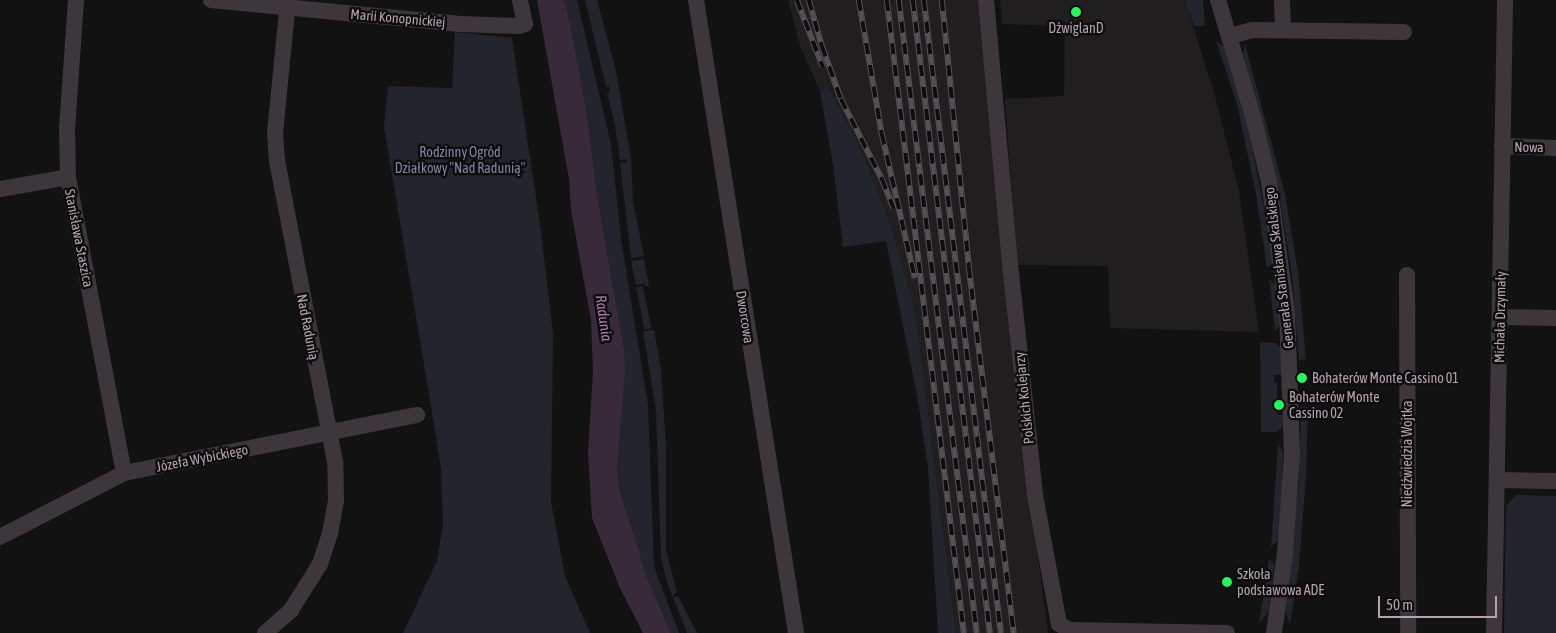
<!DOCTYPE html>
<meta charset="utf-8">
<style>
body{margin:0}
#map{position:relative;width:1556px;height:633px;overflow:hidden;background:#131212;font-family:"Asap Condensed",sans-serif}
div>[style]{position:absolute}
.built>*{inset:0;background:#201e1f}
.green>*{inset:0;background:#22252b;transform-origin:0 0}
.water>*{inset:0;background:#392a39}
.minor>*{height:16px;margin:-8px;padding:0 8px;transform-origin:8px;border-radius:8px;background:#3d373b}
.rail>*{height:5.5px;margin-top:-2.75px;transform-origin:0;background:repeating-linear-gradient(90deg,#0e0d0d 0 11px,#574f55 0 22px);box-sizing:border-box;border-block:1px solid #574f55}
.dots>*{width:14px;height:14px;translate:-50% -50%;box-sizing:border-box;border:2px solid #0e0d0d;border-radius:50%}
span{translate:-50% -50%;white-space:nowrap;text-align:center;line-height:1.15;-webkit-text-stroke:5px #0e0d0d;paint-order:stroke}
.street-label{font-size:14px;color:#b4a3af}
.poi-label{font-size:14px;color:#b4a3af}
.left{translate:0 -50%;text-align:left}
.park-label{font-size:14px;color:#7987a0}
.water-label{font-size:15px;color:#b079ad;font-style:italic}
.scale{position:absolute;left:1378px;top:596px;width:119px;height:22px;box-sizing:border-box;border:2px solid #b4a3af;border-top:0;padding-left:6px;font-size:15px;line-height:18px;white-space:nowrap;color:#b4a3af;-webkit-text-stroke:4px #0e0d0d;paint-order:stroke}
</style>
<div id="map">
<div class="built">
<i style="clip-path:polygon(788px 0,978px 0,1018px 403px,1048px 633px,956px 633px,918px 333px,911px 295px,890px 224px,829px 86px,820px 91px,800px 46px)"></i>
<i style="clip-path:polygon(1000px 0,1185px 0,1216px 100px,1239px 191px,1259px 332px,1110px 328px,1108px 266px,1017px 265px,1005px 99px,1064px 96px,1065px 26px,1002px 24px)"></i>
</div>
<div class="green">
<i style="clip-path:polygon(564px 0,577px 0,611px 144px,621px 239px,648px 405px,654px 566px,679px 633px,671px 633px,647px 577px,619px 488px,617px 467px,624px 349px,597px 194px,587px 115px)"></i>
<i style="clip-path:polygon(585px 0,597px 0,616px 71px,631px 159px,633px 202px,644px 256px,631px 258px,620px 163px,627px 162px,627px 159px,620px 160px,615px 125px,607px 93px,610px 92px,609px 86px,606px 87px)"></i>
<i style="clip-path:polygon(1185px 0,1203px 0,1205px 26px,1194px 26px)"></i>
<i style="clip-path:polygon(455px 32px,512px 38px,541px 231px,553px 334px,551px 502px,565px 576px,590px 633px,403px 633px,437px 561px,443px 525px,441px 469px,432px 412px,384px 127px,388px 86px,452px 88px)"></i>
<i style="clip-path:polygon(1216px 41px,1224px 47px,1249px 131px,1273px 255px,1272px 264px,1267px 268px,1256px 194px,1237px 104px)"></i>
<i style="clip-path:polygon(1245px 44px,1285px 194px,1298px 272px,1306px 359px,1299px 360px,1292px 275px,1279px 193px,1243px 54px)"></i>
<i style="clip-path:polygon(828px 86px,857px 142px,876px 188px,890px 224px,911px 295px,918px 333px,956px 633px,938px 633px,928px 467px,917px 395px,886px 241px,843px 247px,833px 165px,820px 91px)"></i>
<i style="clip-path:polygon(644px 259px,649px 286px,645px 286px,645px 283px,636px 285px,631px 261px)"></i>
<i style="clip-path:polygon(1269px 279px,1277px 286px,1281px 324px,1275px 331px)"></i>
<i style="left:643px;top:286px;width:43px;height:7px;rotate:79deg"></i>
<i style="clip-path:polygon(654px 330px,661px 369px,666px 447px,666px 550px,677px 593px,673px 595px,674px 597px,678px 596px,697px 633px,687px 633px,667px 583px,661px 558px,656px 410px,643px 331px)"></i>
<i style="clip-path:polygon(1260px 342px,1276px 343px,1283px 351px,1284px 375px,1274px 375px,1274px 382px,1277px 383px,1277px 415px,1284px 415px,1282px 428px,1276px 432px,1261px 432px)"></i>
<i style="clip-path:polygon(1301px 407px,1308px 407px,1306px 476px,1299px 566px,1290px 625px,1285px 610px,1299px 480px)"></i>
<i style="clip-path:polygon(1278px 444px,1283px 451px,1282px 494px,1278px 540px,1271px 547px)"></i>
<i style="clip-path:polygon(1516px 495px,1556px 496px,1556px 633px,1504px 633px,1506px 506px)"></i>
<i style="clip-path:polygon(1269px 559px,1274px 564px,1274px 568px,1269px 610px,1259px 624px)"></i>
</div>
<div class="water">
<i style="clip-path:polygon(537px 0,564px 0,570px 24px,587px 115px,597px 194px,624px 349px,625px 371px,617px 467px,619px 488px,647px 577px,671px 633px,643px 633px,620px 588px,592px 518px,588px 453px,593px 371px,591px 320px,571px 210px,569px 179px)"></i>
</div>
<div class="minor">
<i style="left:76px;top:0;width:129px;rotate:94deg"></i>
<i style="left:67px;top:129px;width:48px;rotate:88.8deg"></i>
<i style="left:68px;top:177px;width:301px;rotate:79.3deg"></i>
<i style="left:211px;top:0;width:250px;rotate:5.5deg"></i>
<i style="left:460px;top:24px;width:59px;rotate:1.9deg"></i>
<i style="left:519px;top:26px;width:6px;rotate:-18deg"></i>
<i style="left:525px;top:24px;width:25px;rotate:-102deg"></i>
<i style="left:696px;top:0;width:641px;rotate:81.02deg"></i>
<i style="left:986px;top:0;width:274px;rotate:84.8deg"></i>
<i style="left:1011px;top:273px;width:223px;rotate:83.8deg"></i>
<i style="left:1035px;top:495px;width:131px;rotate:79.5deg"></i>
<i style="left:1059px;top:624px;width:13px;rotate:29deg"></i>
<i style="left:1070px;top:630px;width:157px;rotate:1.1deg"></i>
<i style="left:1218px;top:0;width:125px;rotate:73.3deg"></i>
<i style="left:1254px;top:120px;width:64px;rotate:76.4deg"></i>
<i style="left:1269px;top:182px;width:130px;rotate:82.1deg"></i>
<i style="left:1287px;top:311px;width:144px;rotate:88deg"></i>
<i style="left:1292px;top:455px;width:98px;rotate:94.1deg"></i>
<i style="left:1285px;top:553px;width:81px;rotate:97.8deg"></i>
<i style="left:1282px;top:0;width:30px;rotate:88deg"></i>
<i style="left:1230px;top:36px;width:23px;rotate:-15deg"></i>
<i style="left:1252px;top:30px;width:152px;rotate:0.8deg"></i>
<i style="left:1502px;top:146px;width:54px;rotate:2.1deg"></i>
<i style="left:0;top:189px;width:69px;rotate:-10deg"></i>
<i style="left:1407px;top:275px;width:358px;rotate:89.8deg"></i>
<i style="left:1500px;top:317px;width:56px;rotate:1deg"></i>
<i style="left:1497px;top:480px;width:59px;rotate:1deg"></i>
<i style="left:0;top:537px;width:140px;rotate:-27.3deg"></i>
<i style="left:124px;top:473px;width:299px;rotate:-11.2deg"></i>
<i style="left:265px;top:633px;width:35px;rotate:-41deg"></i>
<i style="left:291px;top:610px;width:54px;rotate:-57.8deg"></i>
<i style="left:320px;top:564px;width:32px;rotate:-72deg"></i>
<i style="left:330px;top:534px;width:34px;rotate:-80deg"></i>
<i style="left:336px;top:501px;width:39px;rotate:-91deg"></i>
<i style="left:335px;top:462px;width:307px;rotate:-100.9deg"></i>
<i style="left:277px;top:161px;width:28px;rotate:-94deg"></i>
<i style="left:275px;top:133px;width:134px;rotate:-84.4deg"></i>
<i style="left:1494px;top:633px;width:633px;rotate:-89deg"></i>
</div>
<div class="rail">
<i style="left:797px;top:0;width:72px;rotate:68.8deg"></i>
<i style="left:809px;top:0;width:48px;rotate:74.2deg"></i>
<i style="left:822px;top:46px;width:56px;rotate:70.3deg"></i>
<i style="left:841px;top:99px;width:90px;rotate:62.9deg"></i>
<i style="left:882px;top:179px;width:32px;rotate:68deg"></i>
<i style="left:859px;top:0;width:136px;rotate:80.3deg"></i>
<i style="left:882px;top:134px;width:148px;rotate:77.1deg"></i>
<i style="left:887px;top:0;width:638px;rotate:83.06deg"></i>
<i style="left:899px;top:0;width:638px;rotate:82.98deg"></i>
<i style="left:913px;top:0;width:638px;rotate:83.06deg"></i>
<i style="left:924px;top:0;width:638px;rotate:83.06deg"></i>
<i style="left:942px;top:0;width:268px;rotate:84.2deg"></i>
<i style="left:969px;top:267px;width:369px;rotate:83deg"></i>
</div>
<div class="dots">
<i style="left:1076px;top:12px;background:#2af45d"></i>
<i style="left:1302px;top:378px;background:#2af45d"></i>
<i style="left:1279px;top:405px;background:#2af45d"></i>
<i style="left:1227px;top:582px;background:#2af45d"></i>
</div>
<div class="street-label">
<span style="left:398px;top:18px;rotate:5deg">Marii Konopnickiej</span>
<span style="left:1529px;top:147px;rotate:1deg">Nowa</span>
<span style="left:79px;top:238px;rotate:79deg">Stanisława Staszica</span>
<span style="left:1279px;top:268px;rotate:-97deg">Generała Stanisława Skalskiego</span>
<span style="left:745px;top:317px;rotate:81deg">Dworcowa</span>
<span style="left:1500px;top:317px;rotate:-89deg">Michała Drzymały</span>
<span style="left:308px;top:327px;rotate:79deg">Nad Radunią</span>
<span style="left:1024px;top:398px;rotate:-96deg">Polskich Kolejarzy</span>
<span style="left:1407px;top:454px;rotate:-90deg">Niedźwiedzia Wojtka</span>
<span style="left:202px;top:458px;rotate:-11deg">Józefa Wybickiego</span>
</div>
<div class="poi-label">
<span style="left:1076px;top:28px">DźwiglanD</span>
<span class="left" style="left:1312px;top:378px">Bohaterów Monte Cassino 01</span>
<span class="left" style="left:1289px;top:405px">Bohaterów Monte<br>Cassino 02</span>
<span class="left" style="left:1237px;top:582px">Szkoła<br>podstawowa ADE</span>
</div>
<div class="park-label">
<span style="left:460px;top:160px">Rodzinny Ogród<br>Działkowy "Nad Radunią"</span>
</div>
<div class="water-label">
<span style="left:604px;top:318px;rotate:82deg">Radunia</span>
</div>
<div class="scale">50 m</div>
</div>
